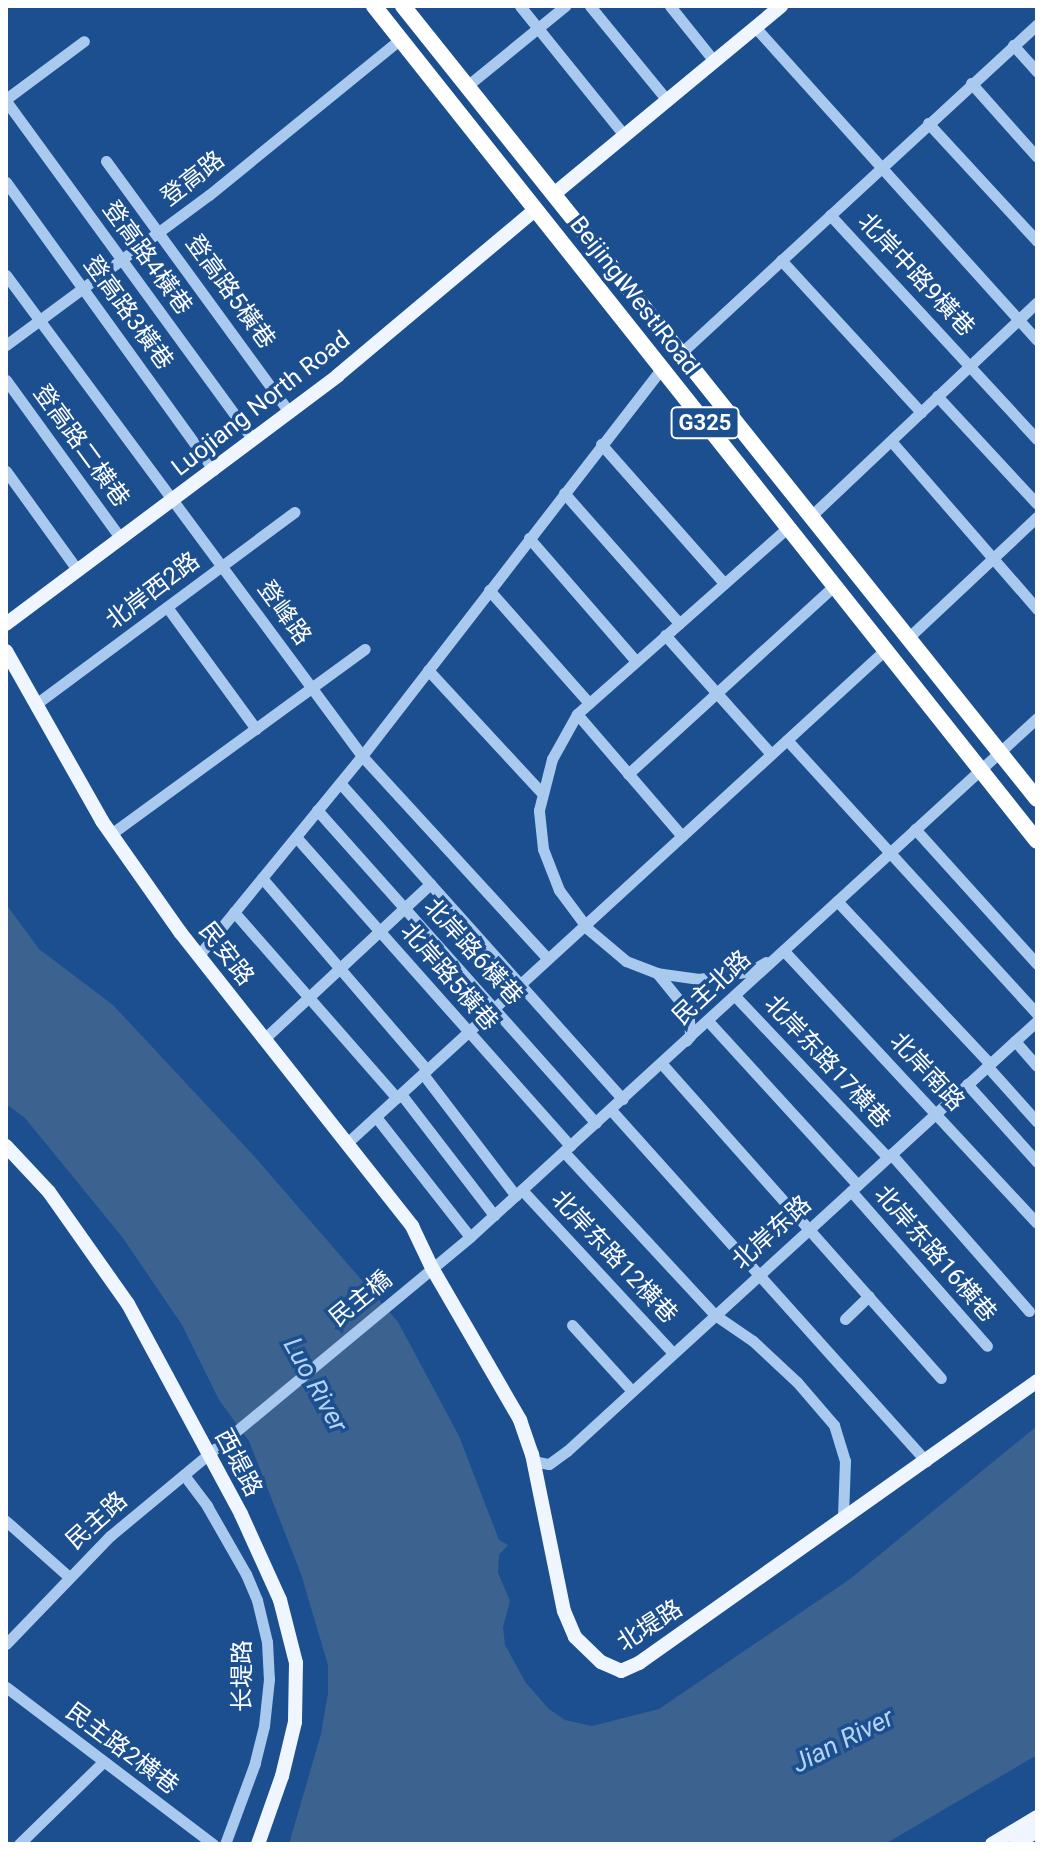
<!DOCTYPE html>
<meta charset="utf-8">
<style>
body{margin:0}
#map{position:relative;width:1043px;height:1850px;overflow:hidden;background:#1b4f8f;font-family:Roboto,"Noto Sans SC",sans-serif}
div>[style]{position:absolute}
.water>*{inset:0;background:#3c6290}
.minor>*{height:11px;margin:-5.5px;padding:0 5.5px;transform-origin:5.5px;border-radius:5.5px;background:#a9c9ee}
.major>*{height:14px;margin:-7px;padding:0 7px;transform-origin:7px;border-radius:7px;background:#f0f6ff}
.highway>*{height:16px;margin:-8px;padding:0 8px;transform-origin:8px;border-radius:8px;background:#fff}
span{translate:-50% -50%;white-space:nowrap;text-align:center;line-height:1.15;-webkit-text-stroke:7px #1b4f8f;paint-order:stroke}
.shield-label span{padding:2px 6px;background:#1b4f8f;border:2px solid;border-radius:6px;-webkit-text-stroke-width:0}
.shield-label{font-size:22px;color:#fff;font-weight:700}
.street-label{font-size:24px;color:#fff}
.water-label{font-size:26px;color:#b5d3f5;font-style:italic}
.frame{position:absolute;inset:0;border:8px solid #fff;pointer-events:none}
</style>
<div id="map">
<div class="water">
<i style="clip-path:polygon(6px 904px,39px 949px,113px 1005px,254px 1156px,398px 1322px,459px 1436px,499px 1540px,508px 1545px,499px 1555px,498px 1573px,510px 1601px,503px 1627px,505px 1645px,526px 1683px,549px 1709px,565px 1720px,592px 1726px,659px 1709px,850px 1579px,1037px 1426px,1037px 1755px,885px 1844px,289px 1844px,321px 1734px,328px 1693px,328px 1665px,301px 1574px,249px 1441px,219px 1400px,182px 1325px,123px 1238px,25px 1118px,6px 1104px)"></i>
</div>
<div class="minor">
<i style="left:520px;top:6px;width:166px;rotate:51.1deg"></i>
<i style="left:590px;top:6px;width:122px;rotate:50.7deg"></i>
<i style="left:670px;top:6px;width:70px;rotate:51.3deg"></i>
<i style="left:755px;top:27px;width:421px;rotate:48deg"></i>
<i style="left:1013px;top:45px;width:36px;rotate:48deg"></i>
<i style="left:971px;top:83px;width:99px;rotate:48.3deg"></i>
<i style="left:467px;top:86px;width:127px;rotate:-39.2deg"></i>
<i style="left:6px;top:99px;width:97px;rotate:-36.6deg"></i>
<i style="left:6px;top:101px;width:419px;rotate:53.9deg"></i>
<i style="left:928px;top:123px;width:161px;rotate:47.3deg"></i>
<i style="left:106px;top:161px;width:311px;rotate:53.9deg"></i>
<i style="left:6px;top:182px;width:355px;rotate:54.2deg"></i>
<i style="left:830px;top:215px;width:305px;rotate:47.3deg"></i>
<i style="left:781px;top:260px;width:207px;rotate:47.4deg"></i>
<i style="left:6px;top:275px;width:598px;rotate:53.49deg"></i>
<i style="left:362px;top:756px;width:275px;rotate:47.5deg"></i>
<i style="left:6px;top:345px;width:252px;rotate:-36.5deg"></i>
<i style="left:209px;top:195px;width:247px;rotate:-39.2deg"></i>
<i style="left:681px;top:353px;width:485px;rotate:-42.7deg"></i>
<i style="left:6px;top:380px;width:196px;rotate:54.1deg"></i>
<i style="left:937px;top:396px;width:147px;rotate:47.2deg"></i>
<i style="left:891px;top:441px;width:223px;rotate:49deg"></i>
<i style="left:601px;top:444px;width:186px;rotate:48.5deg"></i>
<i style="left:6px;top:471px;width:123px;rotate:54.2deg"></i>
<i style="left:564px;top:493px;width:174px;rotate:48.5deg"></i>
<i style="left:811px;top:516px;width:311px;rotate:-43.4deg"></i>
<i style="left:529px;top:538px;width:163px;rotate:49deg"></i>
<i style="left:489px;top:590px;width:151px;rotate:48.5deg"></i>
<i style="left:167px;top:607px;width:151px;rotate:53.9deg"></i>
<i style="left:665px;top:635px;width:159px;rotate:48.3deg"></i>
<i style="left:908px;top:638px;width:177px;rotate:-43.2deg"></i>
<i style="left:428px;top:670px;width:168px;rotate:47.2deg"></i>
<i style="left:36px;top:704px;width:322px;rotate:-36.6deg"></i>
<i style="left:577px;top:714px;width:161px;rotate:49.3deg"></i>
<i style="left:787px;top:740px;width:371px;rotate:47.6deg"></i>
<i style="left:628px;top:774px;width:279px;rotate:-42.4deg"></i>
<i style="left:340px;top:783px;width:424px;rotate:48.2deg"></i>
<i style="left:317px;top:810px;width:419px;rotate:48.3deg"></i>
<i style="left:915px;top:829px;width:182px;rotate:47.9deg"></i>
<i style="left:111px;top:834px;width:314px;rotate:-36.1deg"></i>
<i style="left:296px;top:837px;width:413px;rotate:48.4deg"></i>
<i style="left:262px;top:878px;width:253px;rotate:49.3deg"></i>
<i style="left:837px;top:901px;width:224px;rotate:46.8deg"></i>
<i style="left:234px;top:912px;width:247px;rotate:48.8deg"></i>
<i style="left:781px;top:953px;width:4px;rotate:-34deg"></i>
<i style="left:784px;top:951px;width:371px;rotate:47.1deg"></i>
<i style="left:199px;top:955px;width:257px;rotate:-50.7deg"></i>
<i style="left:362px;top:756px;width:490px;rotate:-52.3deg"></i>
<i style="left:766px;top:962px;width:17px;rotate:149deg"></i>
<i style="left:751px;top:971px;width:53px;rotate:171.3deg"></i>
<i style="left:699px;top:979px;width:42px;rotate:-171.9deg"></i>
<i style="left:657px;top:973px;width:33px;rotate:-159deg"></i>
<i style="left:626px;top:961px;width:50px;rotate:-139.9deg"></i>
<i style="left:588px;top:929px;width:49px;rotate:-126.6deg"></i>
<i style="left:559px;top:890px;width:44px;rotate:-111.3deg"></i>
<i style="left:543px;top:849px;width:39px;rotate:-96deg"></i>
<i style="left:539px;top:810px;width:53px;rotate:-75.7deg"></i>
<i style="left:552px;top:759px;width:51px;rotate:-60.9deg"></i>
<i style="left:577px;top:714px;width:282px;rotate:-41.5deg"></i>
<i style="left:657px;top:973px;width:38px;rotate:51deg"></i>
<i style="left:681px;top:1003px;width:19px;rotate:65deg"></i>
<i style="left:689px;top:1020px;width:16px;rotate:86deg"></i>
<i style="left:690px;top:1036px;width:6px;rotate:129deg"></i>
<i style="left:735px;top:996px;width:221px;rotate:46.6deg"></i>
<i style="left:708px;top:1021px;width:222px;rotate:47.6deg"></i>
<i style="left:265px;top:1038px;width:226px;rotate:-43deg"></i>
<i style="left:1015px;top:1041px;width:33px;rotate:49deg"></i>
<i style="left:662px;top:1064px;width:420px;rotate:48.4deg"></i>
<i style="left:987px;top:1066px;width:75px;rotate:48.2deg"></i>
<i style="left:423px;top:1074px;width:153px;rotate:52.7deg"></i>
<i style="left:967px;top:1084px;width:105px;rotate:48.1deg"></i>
<i style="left:401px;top:1094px;width:153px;rotate:52.5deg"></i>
<i style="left:611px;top:1110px;width:472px;rotate:48.1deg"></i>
<i style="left:376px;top:1117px;width:152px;rotate:51.9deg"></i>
<i style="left:347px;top:1143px;width:730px;rotate:-42.5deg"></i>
<i style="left:564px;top:1152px;width:222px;rotate:47.2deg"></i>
<i style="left:715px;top:1315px;width:46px;rotate:34.4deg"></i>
<i style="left:753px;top:1341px;width:60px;rotate:43deg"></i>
<i style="left:797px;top:1382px;width:57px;rotate:49.3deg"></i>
<i style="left:834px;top:1425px;width:38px;rotate:73deg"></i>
<i style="left:845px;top:1461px;width:55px;rotate:92.1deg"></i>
<i style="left:891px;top:1154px;width:209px;rotate:48.7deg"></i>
<i style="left:522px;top:1190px;width:222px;rotate:47.2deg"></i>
<i style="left:851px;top:1191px;width:206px;rotate:48.7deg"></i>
<i style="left:845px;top:1319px;width:33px;rotate:-44deg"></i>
<i style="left:572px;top:1325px;width:89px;rotate:47.7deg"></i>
<i style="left:533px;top:1461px;width:16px;rotate:11deg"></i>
<i style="left:549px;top:1464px;width:22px;rotate:-36deg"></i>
<i style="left:567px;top:1451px;width:637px;rotate:-42.46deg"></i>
<i style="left:184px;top:1475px;width:39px;rotate:53deg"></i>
<i style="left:207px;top:1506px;width:78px;rotate:60.2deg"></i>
<i style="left:246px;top:1574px;width:28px;rotate:67deg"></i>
<i style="left:257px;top:1600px;width:43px;rotate:76.6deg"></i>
<i style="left:267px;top:1642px;width:37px;rotate:87deg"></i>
<i style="left:269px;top:1679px;width:47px;rotate:96.1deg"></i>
<i style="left:264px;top:1726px;width:38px;rotate:104deg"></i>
<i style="left:255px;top:1763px;width:86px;rotate:110.3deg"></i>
<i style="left:6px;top:1521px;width:83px;rotate:41.6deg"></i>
<i style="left:6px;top:1644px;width:150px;rotate:-46.1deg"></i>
<i style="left:110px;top:1536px;width:468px;rotate:-39.7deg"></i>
<i style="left:470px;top:1237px;width:769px;rotate:-42.47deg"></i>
<i style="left:6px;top:1687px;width:260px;rotate:37.2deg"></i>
<i style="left:19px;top:1844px;width:116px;rotate:-44.3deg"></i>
</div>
<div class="major">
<i style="left:554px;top:194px;width:295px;rotate:-39.6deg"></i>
<i style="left:6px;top:624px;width:414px;rotate:-36.8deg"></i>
<i style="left:337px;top:376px;width:258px;rotate:-40deg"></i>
<i style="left:6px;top:651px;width:195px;rotate:60.5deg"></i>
<i style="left:102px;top:821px;width:136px;rotate:54.9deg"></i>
<i style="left:180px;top:932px;width:375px;rotate:51.7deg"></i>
<i style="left:412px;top:1226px;width:47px;rotate:64.5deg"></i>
<i style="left:432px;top:1268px;width:176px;rotate:59.9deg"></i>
<i style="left:520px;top:1420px;width:36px;rotate:71deg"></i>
<i style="left:532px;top:1454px;width:160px;rotate:78.5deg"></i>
<i style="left:564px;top:1611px;width:28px;rotate:67deg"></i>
<i style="left:575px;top:1637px;width:36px;rotate:44deg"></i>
<i style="left:601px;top:1662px;width:22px;rotate:24deg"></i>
<i style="left:621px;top:1671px;width:20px;rotate:-24deg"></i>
<i style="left:639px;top:1663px;width:488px;rotate:-35.3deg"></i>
<i style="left:6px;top:1146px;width:63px;rotate:46.9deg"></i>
<i style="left:49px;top:1192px;width:137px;rotate:54.8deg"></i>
<i style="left:128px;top:1304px;width:238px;rotate:61.7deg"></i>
<i style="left:241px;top:1514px;width:94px;rotate:65.6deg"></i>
<i style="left:280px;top:1600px;width:65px;rotate:75.7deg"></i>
<i style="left:296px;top:1663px;width:59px;rotate:91deg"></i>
<i style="left:295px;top:1722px;width:56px;rotate:103.5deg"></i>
<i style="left:282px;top:1776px;width:72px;rotate:109.4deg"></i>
<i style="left:992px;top:1844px;width:52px;rotate:-31deg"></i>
<i style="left:1016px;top:1844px;width:25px;rotate:-32deg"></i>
</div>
<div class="highway">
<i style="left:374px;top:6px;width:1066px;rotate:51.55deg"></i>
<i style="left:403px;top:6px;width:1015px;rotate:51.36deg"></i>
</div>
<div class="shield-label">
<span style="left:705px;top:423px">G325</span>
</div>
<div class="street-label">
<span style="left:193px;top:179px;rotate:-38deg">登高路</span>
<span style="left:147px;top:258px;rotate:54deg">登高路4橫巷</span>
<span style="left:916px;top:275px;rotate:47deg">北岸中路9橫巷</span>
<span style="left:230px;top:292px;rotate:54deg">登高路5橫巷</span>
<span style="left:634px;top:296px;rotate:52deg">Beijing West Road</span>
<span style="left:128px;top:313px;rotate:54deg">登高路3橫巷</span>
<span style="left:261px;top:404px;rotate:-38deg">Luojiang North Road</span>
<span style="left:81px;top:446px;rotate:54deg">登高路二横巷</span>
<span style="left:153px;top:591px;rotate:-37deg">北岸西2路</span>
<span style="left:284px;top:613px;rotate:54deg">登峰路</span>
<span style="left:473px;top:952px;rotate:48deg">北岸路6橫巷</span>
<span style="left:226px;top:954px;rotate:52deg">民安路</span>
<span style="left:449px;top:977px;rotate:49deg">北岸路5橫巷</span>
<span style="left:712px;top:988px;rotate:-43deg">民主北路</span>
<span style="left:827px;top:1062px;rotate:47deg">北岸东路17横巷</span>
<span style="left:927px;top:1072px;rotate:47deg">北岸南路</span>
<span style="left:772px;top:1233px;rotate:-42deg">北岸东路</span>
<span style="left:935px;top:1254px;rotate:49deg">北岸东路16横巷</span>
<span style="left:614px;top:1257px;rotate:47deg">北岸东路12横巷</span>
<span style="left:361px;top:1299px;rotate:-39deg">民主橋</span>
<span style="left:238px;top:1463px;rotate:62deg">西堤路</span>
<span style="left:97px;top:1521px;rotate:-42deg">民主路</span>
<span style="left:650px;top:1626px;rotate:-33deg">北堤路</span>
<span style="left:243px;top:1676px;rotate:-90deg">长堤路</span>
<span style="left:122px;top:1749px;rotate:37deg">民主路2横巷</span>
</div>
<div class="water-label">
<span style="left:315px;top:1385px;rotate:61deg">Luo River</span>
<span style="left:843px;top:1741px;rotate:-27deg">Jian River</span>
</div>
<div class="frame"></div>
</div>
